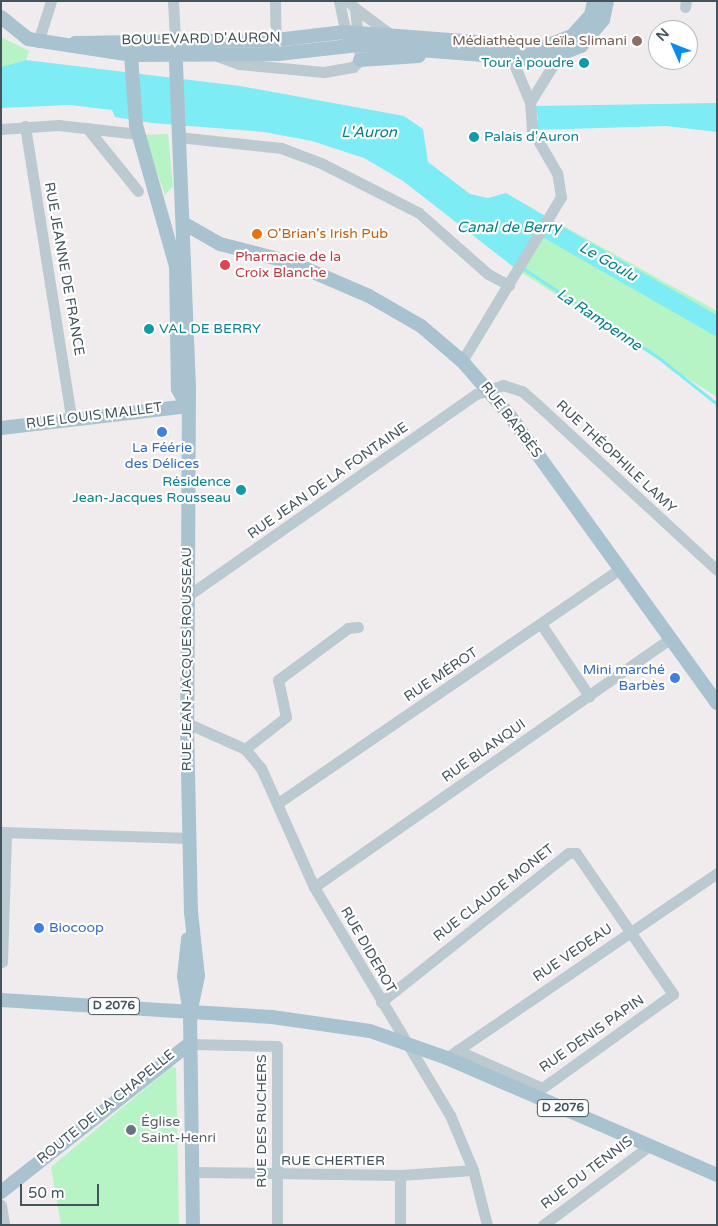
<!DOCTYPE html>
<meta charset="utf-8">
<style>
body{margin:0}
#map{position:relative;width:718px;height:1226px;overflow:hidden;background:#f0eced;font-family:"Varela Round",sans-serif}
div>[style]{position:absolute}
.green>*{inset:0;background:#b6f3c5}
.water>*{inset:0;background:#7eecf4}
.stream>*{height:3px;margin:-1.5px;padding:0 1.5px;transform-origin:1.5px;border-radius:1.5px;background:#7eecf4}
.river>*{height:19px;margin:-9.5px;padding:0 9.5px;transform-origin:9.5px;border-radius:9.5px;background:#7eecf4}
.minor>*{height:11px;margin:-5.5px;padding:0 5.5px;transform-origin:5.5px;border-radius:5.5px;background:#bbcad1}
.major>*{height:14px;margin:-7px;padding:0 7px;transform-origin:7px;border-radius:7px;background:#a9c2cf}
.dots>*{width:14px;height:14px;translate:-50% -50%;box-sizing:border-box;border:2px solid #fff;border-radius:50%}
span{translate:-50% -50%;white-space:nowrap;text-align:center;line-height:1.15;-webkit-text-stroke:4.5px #fff;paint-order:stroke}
.shield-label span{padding:1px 4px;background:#fff;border:1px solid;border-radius:4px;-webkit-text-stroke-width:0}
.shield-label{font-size:12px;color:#43545c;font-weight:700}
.street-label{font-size:14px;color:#43545c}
.education-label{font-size:14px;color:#785e54}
.right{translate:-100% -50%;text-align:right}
.culture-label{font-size:14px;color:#0d838f}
.left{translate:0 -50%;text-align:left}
.food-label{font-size:14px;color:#c56008}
.health-label{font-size:14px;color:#be3a42}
.shop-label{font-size:14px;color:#366cbe}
.worship-label{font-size:14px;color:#5b616d}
.water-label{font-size:15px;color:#04818a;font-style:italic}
.frame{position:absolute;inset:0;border:2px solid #43545c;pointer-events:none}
.north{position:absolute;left:648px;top:20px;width:50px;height:50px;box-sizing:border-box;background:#fff;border:1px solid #b4bbbe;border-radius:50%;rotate:314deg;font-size:14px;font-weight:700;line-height:20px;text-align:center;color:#43545c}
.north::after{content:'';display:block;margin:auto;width:18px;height:22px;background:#088def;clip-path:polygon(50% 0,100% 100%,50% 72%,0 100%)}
.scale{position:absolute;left:20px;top:1184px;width:79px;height:22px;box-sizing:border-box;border:2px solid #43545c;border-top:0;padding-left:6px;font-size:15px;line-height:18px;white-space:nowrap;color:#43545c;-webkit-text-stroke:4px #fff;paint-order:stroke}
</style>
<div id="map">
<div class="green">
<i style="clip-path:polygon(1px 37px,29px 51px,26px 60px,1px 67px)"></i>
<i style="clip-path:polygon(168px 134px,173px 186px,165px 195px,144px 135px)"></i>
<i style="clip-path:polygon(549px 218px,717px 311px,717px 397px,516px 269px)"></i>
<i style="clip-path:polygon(171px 1067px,176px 1068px,179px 1225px,61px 1225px,51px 1167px)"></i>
</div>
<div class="water">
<i style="clip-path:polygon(26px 60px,240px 86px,404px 116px,423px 129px,428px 162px,470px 194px,488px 198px,506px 193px,549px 218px,516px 269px,403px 181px,364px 158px,312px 141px,264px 132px,152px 123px,115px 117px,112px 110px,70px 105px,1px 108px,1px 67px)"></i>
<i style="clip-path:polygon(717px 103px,717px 132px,666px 126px,534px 130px,538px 119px,535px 106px)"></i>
</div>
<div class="stream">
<i style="left:521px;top:267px;width:165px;rotate:33.4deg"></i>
<i style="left:659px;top:358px;width:74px;rotate:38.4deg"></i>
</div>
<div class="river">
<i style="left:527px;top:217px;width:219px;rotate:29.8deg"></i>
</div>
<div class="minor">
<i style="left:173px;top:1px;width:38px;rotate:87deg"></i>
<i style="left:275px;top:1px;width:39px;rotate:89deg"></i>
<i style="left:339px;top:1px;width:39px;rotate:78deg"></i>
<i style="left:685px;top:7px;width:6px;rotate:-81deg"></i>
<i style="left:355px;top:8px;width:44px;rotate:36.6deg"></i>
<i style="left:38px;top:42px;width:43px;rotate:-72.4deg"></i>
<i style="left:217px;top:56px;width:23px;rotate:20deg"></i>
<i style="left:239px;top:64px;width:85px;rotate:5.4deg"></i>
<i style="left:324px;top:72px;width:29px;rotate:-10deg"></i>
<i style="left:353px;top:67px;width:10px;rotate:-45deg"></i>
<i style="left:360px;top:60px;width:52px;rotate:-95.5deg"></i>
<i style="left:355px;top:8px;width:10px;rotate:-135deg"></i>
<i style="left:530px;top:102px;width:53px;rotate:-58.1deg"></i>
<i style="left:25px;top:126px;width:296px;rotate:81deg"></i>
<i style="left:87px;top:128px;width:81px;rotate:51deg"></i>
<i style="left:1px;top:129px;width:57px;rotate:-4deg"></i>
<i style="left:58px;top:125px;width:81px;rotate:6.4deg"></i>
<i style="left:178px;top:137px;width:104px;rotate:6.1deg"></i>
<i style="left:281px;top:148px;width:43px;rotate:20.6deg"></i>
<i style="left:321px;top:163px;width:110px;rotate:27deg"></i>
<i style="left:419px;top:213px;width:92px;rotate:41.5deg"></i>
<i style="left:488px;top:274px;width:24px;rotate:28deg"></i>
<i style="left:462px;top:361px;width:192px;rotate:-58.9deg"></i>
<i style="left:561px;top:197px;width:24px;rotate:-99deg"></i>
<i style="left:557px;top:173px;width:50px;rotate:-120.2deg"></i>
<i style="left:532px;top:130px;width:28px;rotate:-94deg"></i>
<i style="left:530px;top:102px;width:49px;rotate:-112.9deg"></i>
<i style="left:186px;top:597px;width:354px;rotate:-35deg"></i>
<i style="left:476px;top:394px;width:28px;rotate:-18deg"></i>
<i style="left:503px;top:385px;width:20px;rotate:18deg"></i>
<i style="left:522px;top:391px;width:21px;rotate:41deg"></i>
<i style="left:538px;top:405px;width:243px;rotate:42.7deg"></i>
<i style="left:541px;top:624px;width:87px;rotate:56.3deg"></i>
<i style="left:187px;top:723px;width:64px;rotate:24.1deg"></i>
<i style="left:245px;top:749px;width:25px;rotate:50deg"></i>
<i style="left:261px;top:768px;width:130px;rotate:66deg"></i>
<i style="left:314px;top:887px;width:265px;rotate:59.2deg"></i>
<i style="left:450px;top:1115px;width:60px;rotate:67.3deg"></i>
<i style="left:473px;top:1170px;width:57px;rotate:75.7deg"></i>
<i style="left:245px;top:749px;width:52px;rotate:-38deg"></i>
<i style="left:286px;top:717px;width:38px;rotate:-102deg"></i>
<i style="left:278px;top:680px;width:87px;rotate:-36.6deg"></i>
<i style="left:348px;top:628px;width:10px;rotate:-6deg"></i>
<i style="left:278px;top:803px;width:414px;rotate:-34.4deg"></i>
<i style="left:1px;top:832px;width:189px;rotate:1.8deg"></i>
<i style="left:314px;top:887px;width:434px;rotate:-34.9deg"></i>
<i style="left:2px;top:962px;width:130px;rotate:-88.2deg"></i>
<i style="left:381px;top:1002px;width:239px;rotate:-38.5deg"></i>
<i style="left:568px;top:853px;width:8px"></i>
<i style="left:576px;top:853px;width:171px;rotate:55.5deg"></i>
<i style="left:673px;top:994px;width:161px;rotate:144.3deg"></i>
<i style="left:542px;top:1088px;width:93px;rotate:-155.9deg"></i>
<i style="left:189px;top:1044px;width:88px;rotate:1.3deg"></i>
<i style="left:277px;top:1046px;width:179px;rotate:90deg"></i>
<i style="left:452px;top:1054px;width:321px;rotate:-34.3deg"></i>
<i style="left:193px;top:1172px;width:207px;rotate:0.8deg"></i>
<i style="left:400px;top:1175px;width:73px;rotate:-3.9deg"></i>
<i style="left:400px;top:1175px;width:50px;rotate:90deg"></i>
<i style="left:1px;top:1205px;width:20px;rotate:81deg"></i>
<i style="left:543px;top:1225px;width:132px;rotate:-36.7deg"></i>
</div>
<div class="major">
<i style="left:1px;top:17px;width:35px;rotate:39deg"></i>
<i style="left:28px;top:39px;width:104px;rotate:8.8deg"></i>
<i style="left:131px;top:55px;width:147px;rotate:-0.4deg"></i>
<i style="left:278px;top:54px;width:81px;rotate:-6.4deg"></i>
<i style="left:358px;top:45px;width:189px;rotate:4.6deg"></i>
<i style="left:546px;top:60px;width:38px;rotate:-22deg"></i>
<i style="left:581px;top:46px;width:34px;rotate:-50deg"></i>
<i style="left:603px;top:20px;width:19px;rotate:-78deg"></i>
<i style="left:175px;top:39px;width:346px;rotate:87.7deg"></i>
<i style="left:189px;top:385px;width:338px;rotate:90.3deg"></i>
<i style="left:187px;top:723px;width:189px;rotate:88.8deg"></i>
<i style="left:191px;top:912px;width:64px;rotate:83.8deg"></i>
<i style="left:198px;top:976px;width:38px;rotate:102deg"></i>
<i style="left:75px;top:43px;width:201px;rotate:-0.9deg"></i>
<i style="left:276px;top:40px;width:69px;rotate:-6.6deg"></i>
<i style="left:345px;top:32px;width:200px;rotate:4.3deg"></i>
<i style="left:544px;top:47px;width:31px;rotate:-22deg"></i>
<i style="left:573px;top:35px;width:27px;rotate:-48deg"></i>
<i style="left:591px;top:15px;width:14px;rotate:-78deg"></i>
<i style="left:131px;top:55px;width:70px;rotate:85.9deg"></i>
<i style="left:136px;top:125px;width:147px;rotate:74.2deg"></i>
<i style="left:176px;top:266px;width:123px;rotate:89.1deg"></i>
<i style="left:178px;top:389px;width:19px;rotate:62deg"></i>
<i style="left:360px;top:60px;width:59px;rotate:-3.9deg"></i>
<i style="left:183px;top:223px;width:43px;rotate:29.6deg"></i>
<i style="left:220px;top:244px;width:72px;rotate:14.4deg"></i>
<i style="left:290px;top:262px;width:86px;rotate:23.3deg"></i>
<i style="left:369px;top:296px;width:60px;rotate:30deg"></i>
<i style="left:421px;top:326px;width:54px;rotate:40.5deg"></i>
<i style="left:462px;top:361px;width:73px;rotate:48.9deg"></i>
<i style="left:510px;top:416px;width:354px;rotate:54.2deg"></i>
<i style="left:1px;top:428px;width:187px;rotate:-6.7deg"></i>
<i style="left:188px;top:939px;width:37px;rotate:96deg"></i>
<i style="left:184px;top:976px;width:37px;rotate:81deg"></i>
<i style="left:190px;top:1013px;width:212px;rotate:89.2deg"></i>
<i style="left:1px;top:1000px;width:272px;rotate:3.6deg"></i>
<i style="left:272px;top:1017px;width:99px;rotate:8.1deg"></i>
<i style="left:370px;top:1031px;width:82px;rotate:19.3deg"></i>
<i style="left:447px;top:1058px;width:294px;rotate:23.4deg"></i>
<i style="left:1px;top:1192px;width:239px;rotate:-38.2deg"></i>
</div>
<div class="dots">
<i style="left:637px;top:41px;background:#8d6e63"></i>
<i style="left:584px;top:63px;background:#0f9aa8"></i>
<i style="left:474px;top:137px;background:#0f9aa8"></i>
<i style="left:257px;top:234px;background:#e8710a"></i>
<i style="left:225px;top:265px;background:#e0444e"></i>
<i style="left:149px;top:329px;background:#0f9aa8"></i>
<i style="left:162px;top:432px;background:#3f7fe0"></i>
<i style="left:241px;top:490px;background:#0f9aa8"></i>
<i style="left:675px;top:678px;background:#3f7fe0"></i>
<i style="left:39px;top:928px;background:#3f7fe0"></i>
<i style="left:131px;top:1130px;background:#6b7280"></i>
</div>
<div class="shield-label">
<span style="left:114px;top:1006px">D 2076</span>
<span style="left:563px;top:1108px">D 2076</span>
</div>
<div class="street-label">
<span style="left:201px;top:39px;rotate:-1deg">BOULEVARD D'AURON</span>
<span style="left:64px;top:269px;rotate:80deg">RUE JEANNE DE FRANCE</span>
<span style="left:94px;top:416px;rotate:-7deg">RUE LOUIS MALLET</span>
<span style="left:511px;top:420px;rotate:53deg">RUE BARBÈS</span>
<span style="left:616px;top:457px;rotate:43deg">RUE THÉOPHILE LAMY</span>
<span style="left:328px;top:481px;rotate:-35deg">RUE JEAN DE LA FONTAINE</span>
<span style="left:187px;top:659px;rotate:-90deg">RUE JEAN-JACQUES ROUSSEAU</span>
<span style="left:441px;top:675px;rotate:-34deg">RUE MÉROT</span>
<span style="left:484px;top:751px;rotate:-35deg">RUE BLANQUI</span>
<span style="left:494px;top:893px;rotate:-38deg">RUE CLAUDE MONET</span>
<span style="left:368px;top:950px;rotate:60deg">RUE DIDEROT</span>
<span style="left:573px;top:953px;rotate:-34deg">RUE VEDEAU</span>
<span style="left:592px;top:1034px;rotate:-35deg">RUE DENIS PAPIN</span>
<span style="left:106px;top:1107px;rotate:-39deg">ROUTE DE LA CHAPELLE</span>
<span style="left:262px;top:1121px;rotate:-90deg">RUE DES RUCHERS</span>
<span style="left:333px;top:1161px">RUE CHERTIER</span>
<span style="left:587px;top:1173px;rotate:-37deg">RUE DU TENNIS</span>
</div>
<div class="education-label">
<span class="right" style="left:627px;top:41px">Médiathèque Leïla Slimani</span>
</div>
<div class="culture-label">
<span class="right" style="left:574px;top:63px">Tour à poudre</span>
<span class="left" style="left:484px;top:137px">Palais d'Auron</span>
<span class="left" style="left:159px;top:329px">VAL DE BERRY</span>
<span class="right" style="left:231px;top:490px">Résidence<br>Jean-Jacques Rousseau</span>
</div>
<div class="food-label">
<span class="left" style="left:267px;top:234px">O'Brian's Irish Pub</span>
</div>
<div class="health-label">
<span class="left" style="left:235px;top:265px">Pharmacie de la<br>Croix Blanche</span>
</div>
<div class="shop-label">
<span style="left:162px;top:456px">La Féérie<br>des Délices</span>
<span class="right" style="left:665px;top:678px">Mini marché<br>Barbès</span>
<span class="left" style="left:49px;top:928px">Biocoop</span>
</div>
<div class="worship-label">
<span class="left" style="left:141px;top:1130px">Église<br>Saint-Henri</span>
</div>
<div class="water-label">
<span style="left:369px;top:133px">L'Auron</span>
<span style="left:509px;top:228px">Canal de Berry</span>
<span style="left:608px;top:262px;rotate:30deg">Le Goulu</span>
<span style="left:599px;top:320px;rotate:34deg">La Rampenne</span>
</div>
<div class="frame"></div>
<div class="north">N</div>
<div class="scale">50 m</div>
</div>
